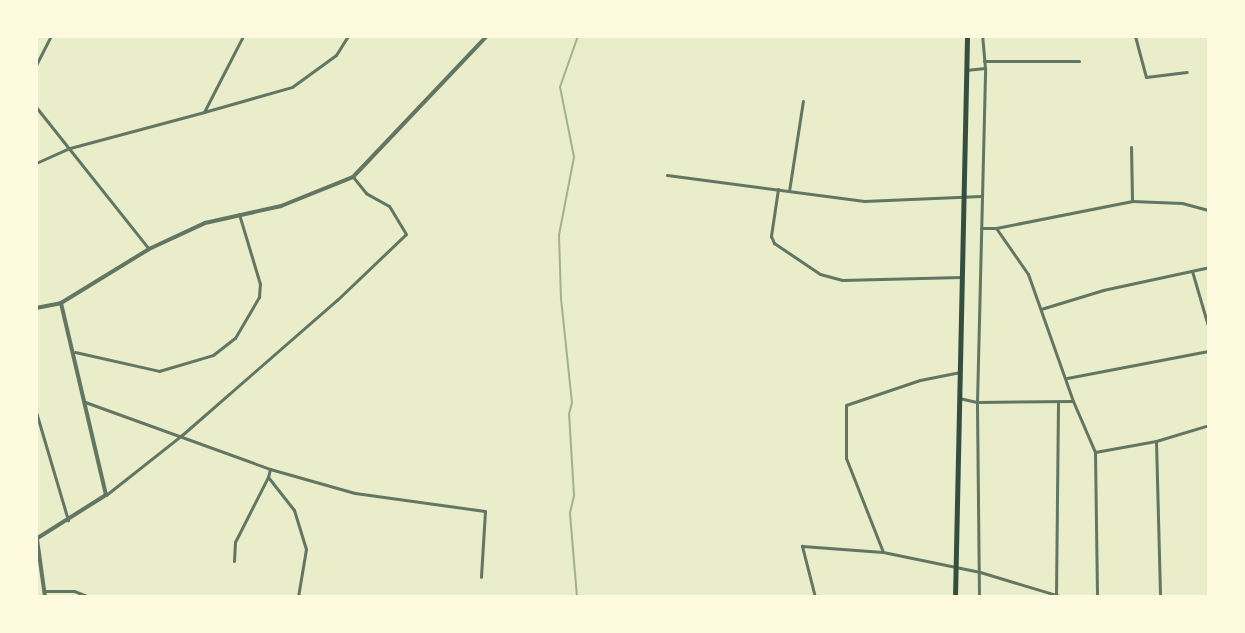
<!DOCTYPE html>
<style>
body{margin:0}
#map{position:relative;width:1245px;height:633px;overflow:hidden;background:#e9edc9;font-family:"Work Sans",sans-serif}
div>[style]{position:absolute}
.stream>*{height:2px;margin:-1px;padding:0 1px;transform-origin:1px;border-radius:1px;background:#a3b18a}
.minor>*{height:3px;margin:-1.5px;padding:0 1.5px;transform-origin:1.5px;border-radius:1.5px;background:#617663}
.tertiary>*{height:4px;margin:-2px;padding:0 2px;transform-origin:2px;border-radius:2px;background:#617663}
.trunk>*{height:5px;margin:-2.5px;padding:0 2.5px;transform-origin:2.5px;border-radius:2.5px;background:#344e41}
span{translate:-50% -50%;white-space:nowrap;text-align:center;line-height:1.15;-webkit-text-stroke:6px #fefae0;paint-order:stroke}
.frame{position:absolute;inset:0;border:38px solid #fefae0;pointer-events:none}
</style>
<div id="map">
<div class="stream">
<i style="left:577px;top:597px;width:84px;rotate:-94.8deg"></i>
<i style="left:570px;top:513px;width:18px;rotate:-77deg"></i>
<i style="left:574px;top:495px;width:81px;rotate:-93.5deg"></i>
<i style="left:569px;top:414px;width:11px;rotate:-75deg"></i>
<i style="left:572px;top:403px;width:105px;rotate:-96deg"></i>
<i style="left:561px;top:299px;width:64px;rotate:-91.8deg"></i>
<i style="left:559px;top:235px;width:79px;rotate:-79.1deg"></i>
<i style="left:574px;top:157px;width:71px;rotate:-101.3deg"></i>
<i style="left:560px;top:87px;width:54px;rotate:-70.6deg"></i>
</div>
<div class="minor">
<i style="left:1135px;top:36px;width:42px;rotate:75deg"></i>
<i style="left:1146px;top:77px;width:41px;rotate:-7deg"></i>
<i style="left:984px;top:61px;width:95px"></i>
<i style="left:36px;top:65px;width:33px;rotate:-63deg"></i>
<i style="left:966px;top:70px;width:19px;rotate:-6deg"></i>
<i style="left:36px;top:107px;width:181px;rotate:51.5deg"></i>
<i style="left:204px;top:112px;width:91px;rotate:-15.9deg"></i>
<i style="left:292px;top:87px;width:54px;rotate:-36deg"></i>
<i style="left:336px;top:55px;width:22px;rotate:-58deg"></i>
<i style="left:1131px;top:147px;width:54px;rotate:88.9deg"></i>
<i style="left:36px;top:163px;width:37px;rotate:-24deg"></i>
<i style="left:70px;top:148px;width:139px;rotate:-15deg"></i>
<i style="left:204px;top:112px;width:85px;rotate:-62.8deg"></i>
<i style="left:667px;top:175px;width:199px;rotate:7.5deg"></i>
<i style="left:864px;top:201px;width:117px;rotate:-2.4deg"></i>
<i style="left:778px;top:189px;width:48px;rotate:98.5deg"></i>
<i style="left:771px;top:236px;width:8px;rotate:67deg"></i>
<i style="left:774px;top:243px;width:55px;rotate:34deg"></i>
<i style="left:820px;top:274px;width:23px;rotate:15deg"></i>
<i style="left:842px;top:280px;width:119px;rotate:-1.4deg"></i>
<i style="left:789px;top:191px;width:91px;rotate:-81.2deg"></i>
<i style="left:981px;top:228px;width:15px"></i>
<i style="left:996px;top:228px;width:56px;rotate:55.2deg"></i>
<i style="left:1028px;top:274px;width:135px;rotate:70.5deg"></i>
<i style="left:1073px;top:401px;width:56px;rotate:66.7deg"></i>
<i style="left:1095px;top:452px;width:145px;rotate:89.2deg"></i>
<i style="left:996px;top:228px;width:139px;rotate:-11.2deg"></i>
<i style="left:1132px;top:201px;width:50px;rotate:2.3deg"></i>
<i style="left:1182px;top:203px;width:28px;rotate:15deg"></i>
<i style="left:1192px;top:271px;width:60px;rotate:73.7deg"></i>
<i style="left:1041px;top:309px;width:65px;rotate:-17deg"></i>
<i style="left:1103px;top:290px;width:108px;rotate:-12.2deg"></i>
<i style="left:75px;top:352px;width:86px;rotate:12.7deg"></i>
<i style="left:159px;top:371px;width:56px;rotate:-16.5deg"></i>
<i style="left:213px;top:355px;width:28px;rotate:-38deg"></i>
<i style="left:235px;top:338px;width:48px;rotate:-59.7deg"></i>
<i style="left:259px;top:297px;width:13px;rotate:-86deg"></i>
<i style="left:260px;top:284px;width:73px;rotate:-106.7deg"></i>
<i style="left:1067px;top:378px;width:145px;rotate:-10.8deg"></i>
<i style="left:959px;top:398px;width:18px;rotate:13deg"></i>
<i style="left:977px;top:402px;width:96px;rotate:-0.6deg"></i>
<i style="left:85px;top:402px;width:197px;rotate:19.9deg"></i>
<i style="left:270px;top:469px;width:88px;rotate:15.8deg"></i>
<i style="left:355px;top:493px;width:131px;rotate:7.9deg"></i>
<i style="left:485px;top:511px;width:66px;rotate:93.5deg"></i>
<i style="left:36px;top:412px;width:113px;rotate:73.5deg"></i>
<i style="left:1156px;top:441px;width:156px;rotate:88.5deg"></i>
<i style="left:1095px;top:452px;width:62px;rotate:-10.2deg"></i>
<i style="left:1156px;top:441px;width:55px;rotate:-16.8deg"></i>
<i style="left:270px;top:469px;width:8px;rotate:104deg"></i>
<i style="left:268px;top:477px;width:42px;rotate:51.8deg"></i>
<i style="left:294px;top:510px;width:41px;rotate:72.9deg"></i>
<i style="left:306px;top:549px;width:49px;rotate:99.5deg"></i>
<i style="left:106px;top:495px;width:97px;rotate:-38.3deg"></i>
<i style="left:182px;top:435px;width:206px;rotate:-41.1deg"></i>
<i style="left:337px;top:300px;width:95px;rotate:-43.7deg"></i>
<i style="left:406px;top:234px;width:33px;rotate:-121deg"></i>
<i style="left:389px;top:206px;width:26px;rotate:-151deg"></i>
<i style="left:366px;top:193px;width:21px;rotate:-129deg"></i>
<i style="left:883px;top:552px;width:101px;rotate:-111.5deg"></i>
<i style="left:846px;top:458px;width:53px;rotate:-90deg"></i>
<i style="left:846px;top:405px;width:78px;rotate:-18.7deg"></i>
<i style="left:920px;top:380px;width:41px;rotate:-11.3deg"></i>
<i style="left:234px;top:561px;width:19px;rotate:-87deg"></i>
<i style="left:235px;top:542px;width:73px;rotate:-63.1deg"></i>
<i style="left:44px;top:591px;width:30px"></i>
<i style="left:74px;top:591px;width:17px;rotate:21deg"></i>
<i style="left:1056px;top:595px;width:192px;rotate:-89.4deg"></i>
<i style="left:815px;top:597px;width:53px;rotate:-104.3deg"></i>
<i style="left:802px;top:546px;width:81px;rotate:4.2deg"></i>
<i style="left:883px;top:552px;width:99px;rotate:11.7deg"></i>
<i style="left:980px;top:572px;width:87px;rotate:16.8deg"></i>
<i style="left:979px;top:597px;width:195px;rotate:-90.6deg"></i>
<i style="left:977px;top:402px;width:334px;rotate:-88.6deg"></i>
<i style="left:985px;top:68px;width:32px;rotate:-95deg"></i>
</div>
<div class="tertiary">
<i style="left:36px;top:308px;width:25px;rotate:-11deg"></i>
<i style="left:61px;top:303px;width:103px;rotate:-31.5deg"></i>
<i style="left:149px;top:249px;width:62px;rotate:-24.9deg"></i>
<i style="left:205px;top:223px;width:78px;rotate:-12.6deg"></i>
<i style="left:281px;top:206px;width:78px;rotate:-21.9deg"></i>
<i style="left:353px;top:177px;width:195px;rotate:-46.5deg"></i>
<i style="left:36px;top:539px;width:83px;rotate:-32.2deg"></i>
<i style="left:106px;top:495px;width:197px;rotate:-103.2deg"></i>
<i style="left:37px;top:539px;width:59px;rotate:82.1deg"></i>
</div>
<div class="trunk">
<i style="left:955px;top:597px;width:561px;rotate:-88.77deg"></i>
</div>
<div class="frame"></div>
</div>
